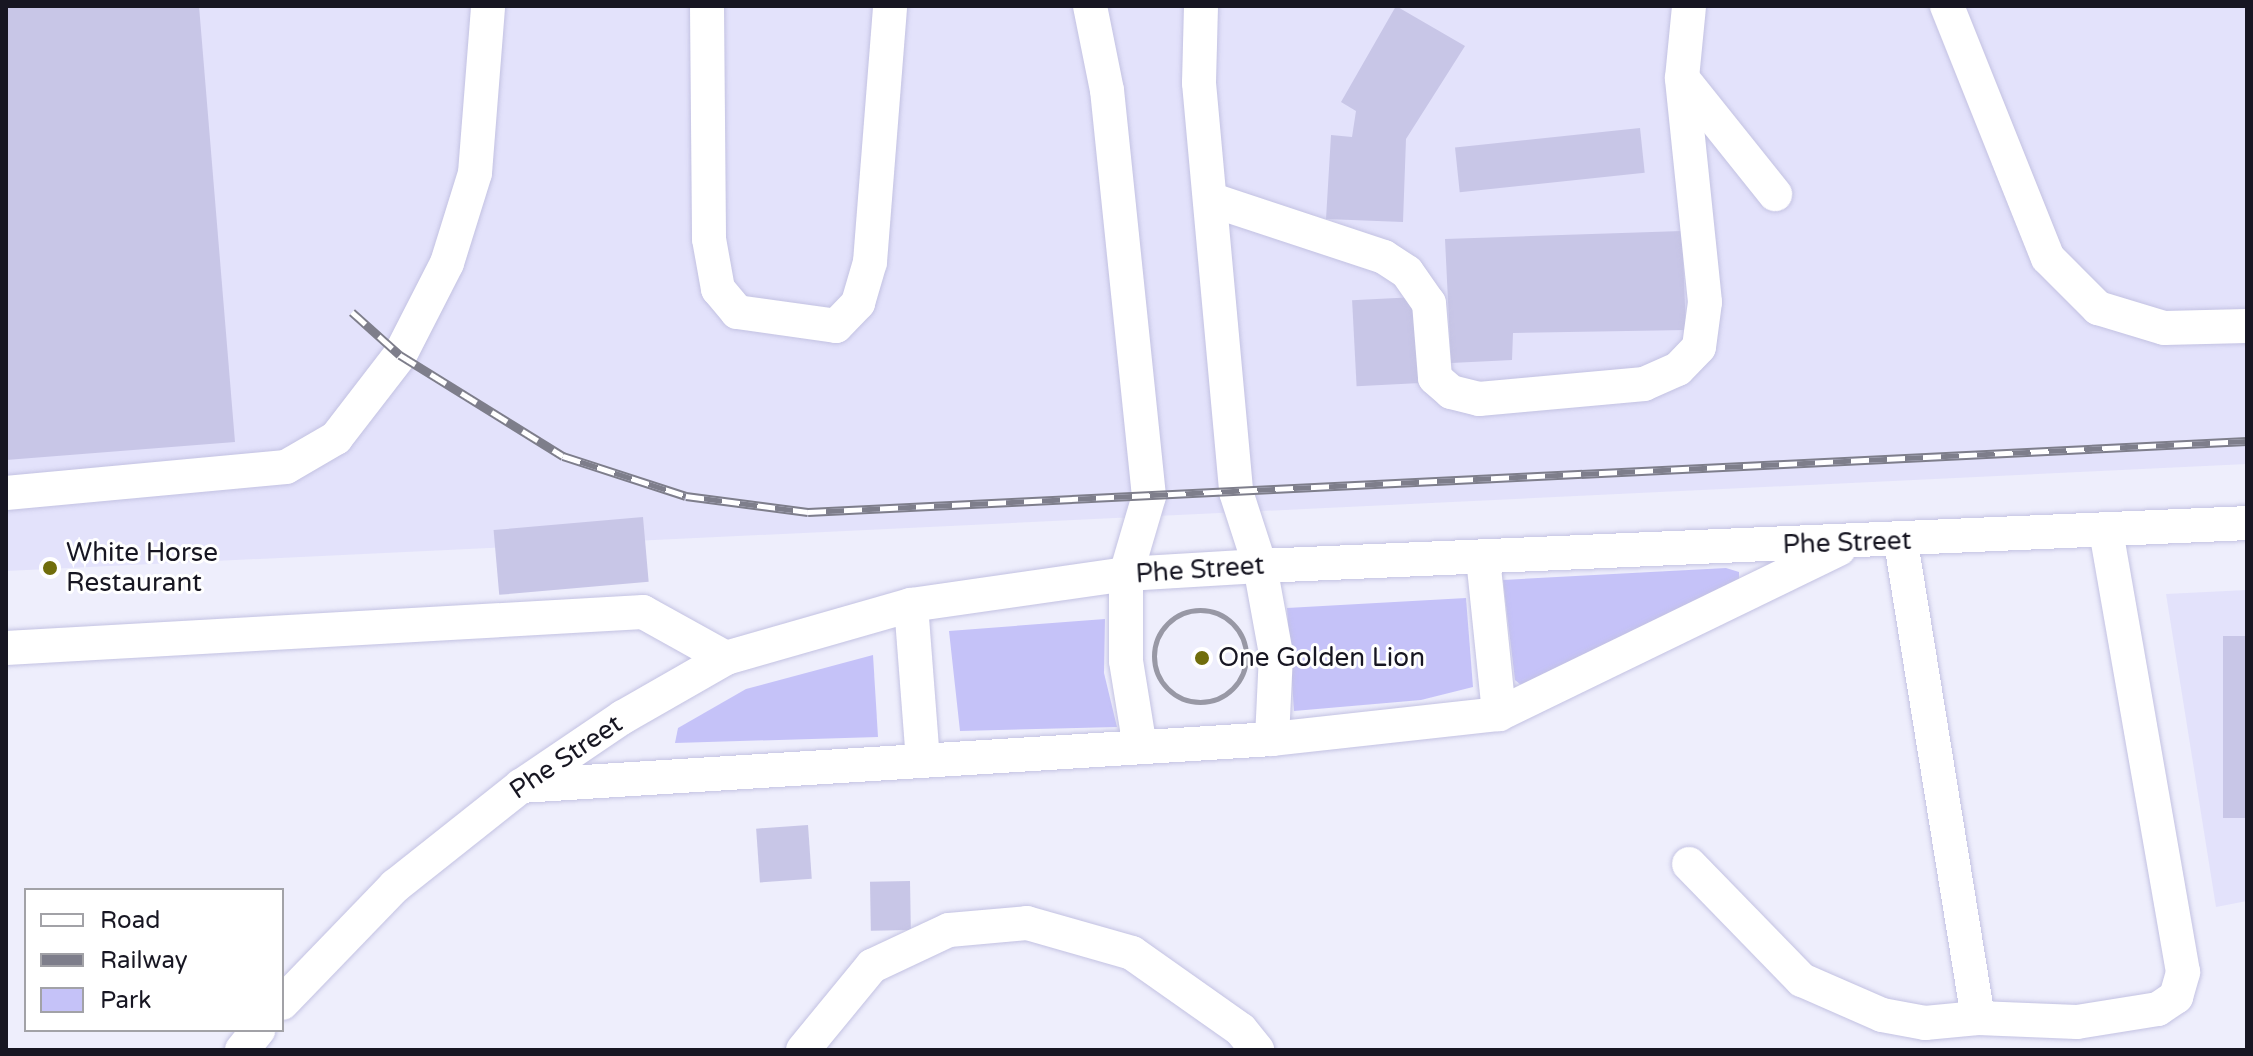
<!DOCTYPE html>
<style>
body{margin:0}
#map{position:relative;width:2253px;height:1056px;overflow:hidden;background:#eeeefc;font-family:"Varela Round",sans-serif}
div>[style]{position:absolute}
.built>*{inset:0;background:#e3e2fb}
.green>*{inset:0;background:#c5c2f8}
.building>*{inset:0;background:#c8c6e7;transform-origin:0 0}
.path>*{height:5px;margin-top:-2.5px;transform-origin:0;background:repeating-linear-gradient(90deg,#9898a5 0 2px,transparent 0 8px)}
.path>.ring{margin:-2.5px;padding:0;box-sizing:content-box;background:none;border:5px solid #9898a5;border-radius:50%}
.roads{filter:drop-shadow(0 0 2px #c3c2e2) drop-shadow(0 0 2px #c3c2e2)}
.minor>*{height:34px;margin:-17px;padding:0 17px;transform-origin:17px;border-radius:17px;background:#fff}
.rail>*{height:9px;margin-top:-4.5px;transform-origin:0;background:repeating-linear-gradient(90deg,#fff 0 18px,#7e7e8b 0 36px);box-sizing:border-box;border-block:2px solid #7e7e8b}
.dots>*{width:22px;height:22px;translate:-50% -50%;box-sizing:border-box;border:4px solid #fff;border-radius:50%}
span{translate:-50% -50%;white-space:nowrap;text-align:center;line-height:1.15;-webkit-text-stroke:6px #fff;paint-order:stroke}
.street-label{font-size:26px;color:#171622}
.poi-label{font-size:26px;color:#171622}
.left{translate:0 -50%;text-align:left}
.frame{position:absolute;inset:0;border:8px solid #171622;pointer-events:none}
.legend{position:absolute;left:24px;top:888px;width:260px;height:144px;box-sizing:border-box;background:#fff;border:2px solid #a2a2a7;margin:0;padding:10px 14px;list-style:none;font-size:24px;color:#171622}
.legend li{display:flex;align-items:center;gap:16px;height:40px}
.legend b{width:40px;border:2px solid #a2a2a7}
</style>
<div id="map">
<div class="built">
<i style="clip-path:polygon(6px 6px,2247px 6px,2247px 464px,6px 571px)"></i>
<i style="clip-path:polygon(2247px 590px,2247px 901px,2216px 907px,2166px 594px)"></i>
</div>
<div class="green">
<i style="clip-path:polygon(1726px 568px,1739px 572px,1739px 581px,1521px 685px,1515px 680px,1503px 580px)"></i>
<i style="clip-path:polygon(1466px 598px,1473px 687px,1421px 700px,1294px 711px,1287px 608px)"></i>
<i style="clip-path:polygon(1105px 619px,1104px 673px,1117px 727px,960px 731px,949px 631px)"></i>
<i style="clip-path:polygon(873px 655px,878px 737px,675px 743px,678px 728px,746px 689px)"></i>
</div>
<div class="building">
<i style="clip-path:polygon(6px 6px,199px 6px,235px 442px,6px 460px)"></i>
<i style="clip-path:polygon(1396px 6px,1465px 46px,1406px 139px,1403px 222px,1326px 219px,1331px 135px,1352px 137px,1356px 111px,1341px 102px)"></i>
<i style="left:1640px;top:128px;width:45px;height:186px;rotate:84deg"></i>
<i style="clip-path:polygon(1682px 231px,1686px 330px,1513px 333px,1512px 360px,1451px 363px,1445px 239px)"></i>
<i style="left:1416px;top:297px;width:86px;height:64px;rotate:87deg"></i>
<i style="left:643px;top:517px;width:65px;height:150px;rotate:85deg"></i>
<i style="left:2223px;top:636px;width:24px;height:182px"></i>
<i style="left:808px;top:825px;width:54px;height:52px;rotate:86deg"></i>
<i style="left:910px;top:881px;width:49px;height:40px;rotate:89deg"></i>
</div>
<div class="path">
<i class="ring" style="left:1154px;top:610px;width:87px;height:87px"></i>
</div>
<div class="roads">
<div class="minor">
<i style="left:707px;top:6px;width:233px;rotate:89.5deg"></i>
<i style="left:709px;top:239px;width:51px;rotate:79.8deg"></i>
<i style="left:718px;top:289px;width:30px;rotate:50deg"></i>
<i style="left:737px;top:312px;width:100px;rotate:8deg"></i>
<i style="left:836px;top:326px;width:32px;rotate:-46deg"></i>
<i style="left:858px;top:303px;width:43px;rotate:-73.7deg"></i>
<i style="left:870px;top:262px;width:257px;rotate:-85.5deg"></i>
<i style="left:1090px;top:6px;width:86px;rotate:78.6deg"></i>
<i style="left:1107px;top:90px;width:408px;rotate:84.1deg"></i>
<i style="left:1149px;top:496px;width:81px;rotate:106.4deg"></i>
<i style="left:1126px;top:574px;width:87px;rotate:90deg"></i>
<i style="left:1126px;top:661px;width:87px;rotate:80.8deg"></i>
<i style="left:1201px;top:6px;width:77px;rotate:91.5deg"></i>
<i style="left:1199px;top:83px;width:411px;rotate:84.8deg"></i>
<i style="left:1236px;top:492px;width:78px;rotate:72deg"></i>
<i style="left:1260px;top:566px;width:89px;rotate:79.7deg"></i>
<i style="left:1276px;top:654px;width:85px;rotate:92.7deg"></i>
<i style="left:1947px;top:6px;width:271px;rotate:68.2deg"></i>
<i style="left:2048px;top:258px;width:71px;rotate:45deg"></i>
<i style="left:2098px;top:308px;width:69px;rotate:16.9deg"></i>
<i style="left:2164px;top:328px;width:83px;rotate:-1.4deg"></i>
<i style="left:1682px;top:78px;width:149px;rotate:51.3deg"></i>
<i style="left:1212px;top:200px;width:181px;rotate:18.3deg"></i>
<i style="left:1384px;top:257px;width:27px;rotate:33deg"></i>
<i style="left:1407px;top:272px;width:38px;rotate:55deg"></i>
<i style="left:1429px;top:303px;width:75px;rotate:85.4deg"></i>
<i style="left:1435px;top:378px;width:21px;rotate:41deg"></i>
<i style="left:1451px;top:392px;width:29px;rotate:14deg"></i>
<i style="left:1479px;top:399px;width:166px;rotate:-5.2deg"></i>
<i style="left:1644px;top:384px;width:37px;rotate:-24deg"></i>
<i style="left:1678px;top:369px;width:30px;rotate:-46deg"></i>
<i style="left:1699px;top:347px;width:45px;rotate:-82.4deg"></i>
<i style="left:1705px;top:302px;width:225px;rotate:-95.9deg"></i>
<i style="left:1682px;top:78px;width:72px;rotate:-84.4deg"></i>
<i style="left:6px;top:493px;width:281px;rotate:-5.3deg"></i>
<i style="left:286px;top:467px;width:58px;rotate:-30.1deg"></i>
<i style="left:336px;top:438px;width:105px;rotate:-52.4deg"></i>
<i style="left:400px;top:355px;width:103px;rotate:-62.9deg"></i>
<i style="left:447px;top:263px;width:94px;rotate:-72.7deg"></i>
<i style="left:475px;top:173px;width:168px;rotate:-85.5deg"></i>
<i style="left:1483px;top:558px;width:157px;rotate:84.1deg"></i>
<i style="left:911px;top:605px;width:155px;rotate:85.6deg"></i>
<i style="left:6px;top:648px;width:638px;rotate:-3.23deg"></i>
<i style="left:643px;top:612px;width:95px;rotate:29deg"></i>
<i style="left:521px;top:786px;width:752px;rotate:-3.58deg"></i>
<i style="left:1272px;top:739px;width:228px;rotate:-6.3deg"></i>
<i style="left:1499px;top:714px;width:378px;rotate:-25.9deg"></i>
<i style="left:1689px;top:864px;width:162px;rotate:45.8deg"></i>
<i style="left:1802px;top:980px;width:87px;rotate:23.6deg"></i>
<i style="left:1882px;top:1015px;width:44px;rotate:10.5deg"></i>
<i style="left:1925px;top:1023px;width:53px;rotate:-5.4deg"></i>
<i style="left:1978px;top:1018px;width:483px;rotate:-99.2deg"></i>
<i style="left:282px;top:1003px;width:163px;rotate:-46deg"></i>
<i style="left:395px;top:886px;width:161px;rotate:-38.4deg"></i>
<i style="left:521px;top:786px;width:123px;rotate:-34.1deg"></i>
<i style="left:623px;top:717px;width:119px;rotate:-29.8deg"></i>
<i style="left:726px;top:658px;width:192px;rotate:-16deg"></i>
<i style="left:911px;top:605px;width:217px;rotate:-8.2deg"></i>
<i style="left:1126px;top:574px;width:134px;rotate:-3.4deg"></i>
<i style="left:1260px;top:566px;width:988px;rotate:-2.49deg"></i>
<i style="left:1978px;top:1018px;width:99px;rotate:2.3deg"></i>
<i style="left:2077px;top:1022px;width:82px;rotate:-9.1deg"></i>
<i style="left:2158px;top:1009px;width:22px;rotate:-34deg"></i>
<i style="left:2176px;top:997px;width:26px;rotate:-74deg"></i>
<i style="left:2183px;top:972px;width:449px;rotate:-99.9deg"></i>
<i style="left:242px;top:1050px;width:26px;rotate:-51deg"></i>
<i style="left:803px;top:1050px;width:109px;rotate:-50.6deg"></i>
<i style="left:872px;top:966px;width:85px;rotate:-25.1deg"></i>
<i style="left:949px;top:930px;width:78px;rotate:-5.1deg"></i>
<i style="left:1027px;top:923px;width:109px;rotate:15.9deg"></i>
<i style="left:1132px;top:953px;width:133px;rotate:35.2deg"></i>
<i style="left:1241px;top:1030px;width:26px;rotate:51deg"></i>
</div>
</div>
<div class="rail">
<i style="left:352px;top:312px;width:64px;rotate:41.9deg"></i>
<i style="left:400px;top:355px;width:192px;rotate:31.8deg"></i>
<i style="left:563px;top:456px;width:129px;rotate:18deg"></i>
<i style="left:686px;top:496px;width:123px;rotate:7.5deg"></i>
<i style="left:808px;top:512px;width:1441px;rotate:-2.82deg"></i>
</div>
<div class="dots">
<i style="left:50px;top:568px;background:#706d0b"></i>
<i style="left:1202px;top:658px;background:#706d0b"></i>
</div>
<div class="street-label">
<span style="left:1847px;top:543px;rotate:-2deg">Phe Street</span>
<span style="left:1200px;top:570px;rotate:-4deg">Phe Street</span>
<span style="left:566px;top:757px;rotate:-34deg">Phe Street</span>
</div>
<div class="poi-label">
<span class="left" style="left:66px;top:568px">White Horse<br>Restaurant</span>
<span class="left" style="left:1218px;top:658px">One Golden Lion</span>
</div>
<div class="frame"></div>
<ul class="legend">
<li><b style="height:10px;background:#fff"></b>Road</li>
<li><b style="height:10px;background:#7e7e8b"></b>Railway</li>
<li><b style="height:22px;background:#c5c2f8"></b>Park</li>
</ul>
</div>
